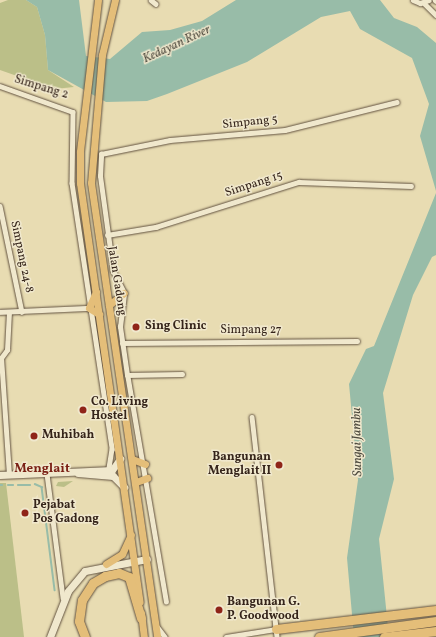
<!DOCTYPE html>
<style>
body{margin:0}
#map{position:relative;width:436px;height:637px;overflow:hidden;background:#e8dcb2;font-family:Vollkorn,serif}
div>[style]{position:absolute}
.green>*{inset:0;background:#bbbf88}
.water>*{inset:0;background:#98bca8}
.stream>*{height:1.5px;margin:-0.75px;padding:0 0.75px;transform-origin:0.75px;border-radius:0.75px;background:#98bca8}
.roads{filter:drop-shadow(0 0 1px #625240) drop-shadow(0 0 1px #625240)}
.street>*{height:4.5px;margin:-2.25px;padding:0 2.25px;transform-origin:2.25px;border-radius:2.25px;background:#f0e8cd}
.secondary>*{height:7px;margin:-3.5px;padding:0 3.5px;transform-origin:3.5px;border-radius:3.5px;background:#f0e8cd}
.primary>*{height:7px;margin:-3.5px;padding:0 3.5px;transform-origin:3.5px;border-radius:3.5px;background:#e4be79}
.highway>*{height:9px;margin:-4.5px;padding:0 4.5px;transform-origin:4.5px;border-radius:4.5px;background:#e4be79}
.dots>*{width:11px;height:11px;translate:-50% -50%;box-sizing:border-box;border:2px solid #f0e8cd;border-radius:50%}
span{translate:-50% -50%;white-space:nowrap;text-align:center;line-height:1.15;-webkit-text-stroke:3px #f0e8cd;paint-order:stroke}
.street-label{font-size:12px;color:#35241a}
.poi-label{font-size:12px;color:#35241a;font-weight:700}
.left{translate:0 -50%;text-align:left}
.right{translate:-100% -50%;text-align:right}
.water-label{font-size:13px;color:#4e4a3e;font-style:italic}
.neighbourhood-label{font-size:13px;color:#7a1f14;font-weight:700}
</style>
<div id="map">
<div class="green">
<i style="clip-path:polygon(8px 0,26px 0,37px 7px,45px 35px,48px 70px,74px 87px,54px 89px,0 70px,0 3px)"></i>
<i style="clip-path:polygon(73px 481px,64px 487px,56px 486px,58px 482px)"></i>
<i style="clip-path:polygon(0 483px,6px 483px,24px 637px,0 637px)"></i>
</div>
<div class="water">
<i style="clip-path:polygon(26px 0,79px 0,86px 56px,110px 59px,142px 32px,170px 30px,202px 21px,236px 0,380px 0,394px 18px,417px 27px,436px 43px,436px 191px,420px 136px,429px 104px,412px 58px,360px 29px,350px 11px,321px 17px,247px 62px,167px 94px,147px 101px,106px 102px,48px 70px,45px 35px,37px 7px)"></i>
<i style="clip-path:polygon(436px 193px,436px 255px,432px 257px,413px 295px,383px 393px,394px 479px,379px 539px,389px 637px,354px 637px,347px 558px,358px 480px,349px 384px,366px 349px,374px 346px)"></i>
</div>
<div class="stream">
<i style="left:35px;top:484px;width:8px;rotate:23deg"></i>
<i style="left:42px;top:487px;width:104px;rotate:82.8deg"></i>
<i style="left:0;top:485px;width:2px"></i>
<i style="left:8px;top:485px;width:5px"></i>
<i style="left:18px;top:485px;width:12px"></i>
</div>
<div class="roads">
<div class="street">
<i style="left:151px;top:0;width:6px;rotate:39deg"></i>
<i style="left:413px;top:0;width:8px;rotate:23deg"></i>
<i style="left:420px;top:3px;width:9px;rotate:-18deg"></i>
<i style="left:435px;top:0;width:1px;rotate:45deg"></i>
<i style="left:424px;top:3px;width:17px;rotate:45deg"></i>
<i style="left:0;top:86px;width:77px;rotate:19.6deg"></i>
<i style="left:73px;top:112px;width:71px;rotate:90.8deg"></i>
<i style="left:72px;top:183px;width:269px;rotate:81.4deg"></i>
<i style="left:112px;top:449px;width:20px;rotate:99deg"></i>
<i style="left:0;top:206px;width:108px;rotate:78.3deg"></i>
<i style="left:107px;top:235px;width:50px;rotate:-9.3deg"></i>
<i style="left:156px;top:227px;width:150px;rotate:-17.5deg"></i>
<i style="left:299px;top:182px;width:112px;rotate:2deg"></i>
<i style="left:0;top:312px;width:89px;rotate:-2.6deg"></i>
<i style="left:122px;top:343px;width:235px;rotate:-0.5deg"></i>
<i style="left:127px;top:375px;width:55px;rotate:-1deg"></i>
<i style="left:252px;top:417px;width:221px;rotate:83.5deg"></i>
<i style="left:47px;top:474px;width:125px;rotate:82.6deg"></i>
<i style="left:9px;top:475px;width:117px;rotate:-93.9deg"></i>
<i style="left:1px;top:358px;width:10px;rotate:-53deg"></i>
<i style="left:7px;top:350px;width:37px;rotate:-87deg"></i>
<i style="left:166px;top:602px;width:230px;rotate:-99.7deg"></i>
<i style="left:127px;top:375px;width:49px;rotate:-98.3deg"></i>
<i style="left:120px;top:327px;width:34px;rotate:-83deg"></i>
<i style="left:124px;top:293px;width:25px;rotate:-117deg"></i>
<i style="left:113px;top:271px;width:96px;rotate:-97.8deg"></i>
<i style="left:100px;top:176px;width:22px;rotate:-87deg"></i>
<i style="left:101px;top:154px;width:70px;rotate:-11.5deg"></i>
<i style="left:170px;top:140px;width:115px;rotate:-5deg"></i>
<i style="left:285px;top:130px;width:115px;rotate:-14deg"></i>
<i style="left:156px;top:625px;width:15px;rotate:53deg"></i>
<i style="left:226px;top:637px;width:51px;rotate:-9.1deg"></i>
</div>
<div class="secondary">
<i style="left:78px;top:473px;width:35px;rotate:5deg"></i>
<i style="left:113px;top:476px;width:16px;rotate:45deg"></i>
<i style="left:0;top:475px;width:112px;rotate:-2.6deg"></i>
<i style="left:112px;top:470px;width:14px;rotate:-54deg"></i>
<i style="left:50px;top:637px;width:49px;rotate:-68.6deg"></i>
<i style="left:68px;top:591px;width:26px;rotate:-50deg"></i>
<i style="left:85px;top:571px;width:63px;rotate:-11deg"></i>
</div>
<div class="primary">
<i style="left:98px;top:0;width:153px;rotate:96.8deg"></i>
<i style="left:80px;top:152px;width:31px;rotate:90deg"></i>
<i style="left:80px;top:183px;width:423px;rotate:81.9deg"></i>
<i style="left:115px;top:0;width:57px;rotate:103.3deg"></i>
<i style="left:102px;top:55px;width:128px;rotate:94.9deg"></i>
<i style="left:91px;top:183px;width:459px;rotate:81.7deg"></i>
<i style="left:96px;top:292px;width:17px;rotate:114deg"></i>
<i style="left:89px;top:308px;width:12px;rotate:31deg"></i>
<i style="left:109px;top:305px;width:19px;rotate:-39deg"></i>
<i style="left:132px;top:459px;width:14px;rotate:21deg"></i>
<i style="left:136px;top:482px;width:12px;rotate:-20deg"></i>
<i style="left:106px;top:564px;width:19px;rotate:-32deg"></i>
<i style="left:122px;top:554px;width:21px;rotate:-65deg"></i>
<i style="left:141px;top:613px;width:24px;rotate:83deg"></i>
</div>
<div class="highway">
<i style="left:276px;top:629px;width:161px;rotate:-6.8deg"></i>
<i style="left:85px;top:637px;width:17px;rotate:-111deg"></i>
<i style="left:79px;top:621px;width:21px;rotate:-82deg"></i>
<i style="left:82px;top:600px;width:20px;rotate:-57deg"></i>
<i style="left:93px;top:583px;width:14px;rotate:-30deg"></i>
<i style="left:105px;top:576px;width:14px;rotate:-12deg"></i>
<i style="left:119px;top:573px;width:11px;rotate:22deg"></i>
<i style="left:129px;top:577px;width:43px;rotate:73.7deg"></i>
<i style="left:319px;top:637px;width:118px;rotate:-7.8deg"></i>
<i style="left:384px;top:637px;width:52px;rotate:-6.6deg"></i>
</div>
</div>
<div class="dots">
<i style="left:136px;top:327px;background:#8f2418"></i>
<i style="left:83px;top:410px;background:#8f2418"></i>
<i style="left:34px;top:436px;background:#8f2418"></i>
<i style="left:279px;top:465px;background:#8f2418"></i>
<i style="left:25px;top:513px;background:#8f2418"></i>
<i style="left:219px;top:610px;background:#8f2418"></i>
</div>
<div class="street-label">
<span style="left:41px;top:88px;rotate:17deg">Simpang 2</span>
<span style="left:250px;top:123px;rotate:-6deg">Simpang 5</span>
<span style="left:254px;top:185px;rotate:-18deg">Simpang 15</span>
<span style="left:21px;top:257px;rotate:78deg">Simpang 24-8</span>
<span style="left:116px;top:281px;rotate:81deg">Jalan Gadong</span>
<span style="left:251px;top:331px">Simpang 27</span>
</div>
<div class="poi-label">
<span class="left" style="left:145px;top:327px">Sing Clinic</span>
<span class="left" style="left:91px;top:410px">Co. Living<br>Hostel</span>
<span class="left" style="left:42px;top:436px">Muhibah</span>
<span class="right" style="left:271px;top:465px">Bangunan<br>Menglait II</span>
<span class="left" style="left:33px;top:513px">Pejabat<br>Pos Gadong</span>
<span class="left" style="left:227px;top:610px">Bangunan G.<br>P. Goodwood</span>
</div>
<div class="water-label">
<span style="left:177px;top:45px;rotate:-25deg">Kedayan River</span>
<span style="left:358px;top:442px;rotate:-91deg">Sungai Jambu</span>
</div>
<div class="neighbourhood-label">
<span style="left:42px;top:469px">Menglait</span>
</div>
</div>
